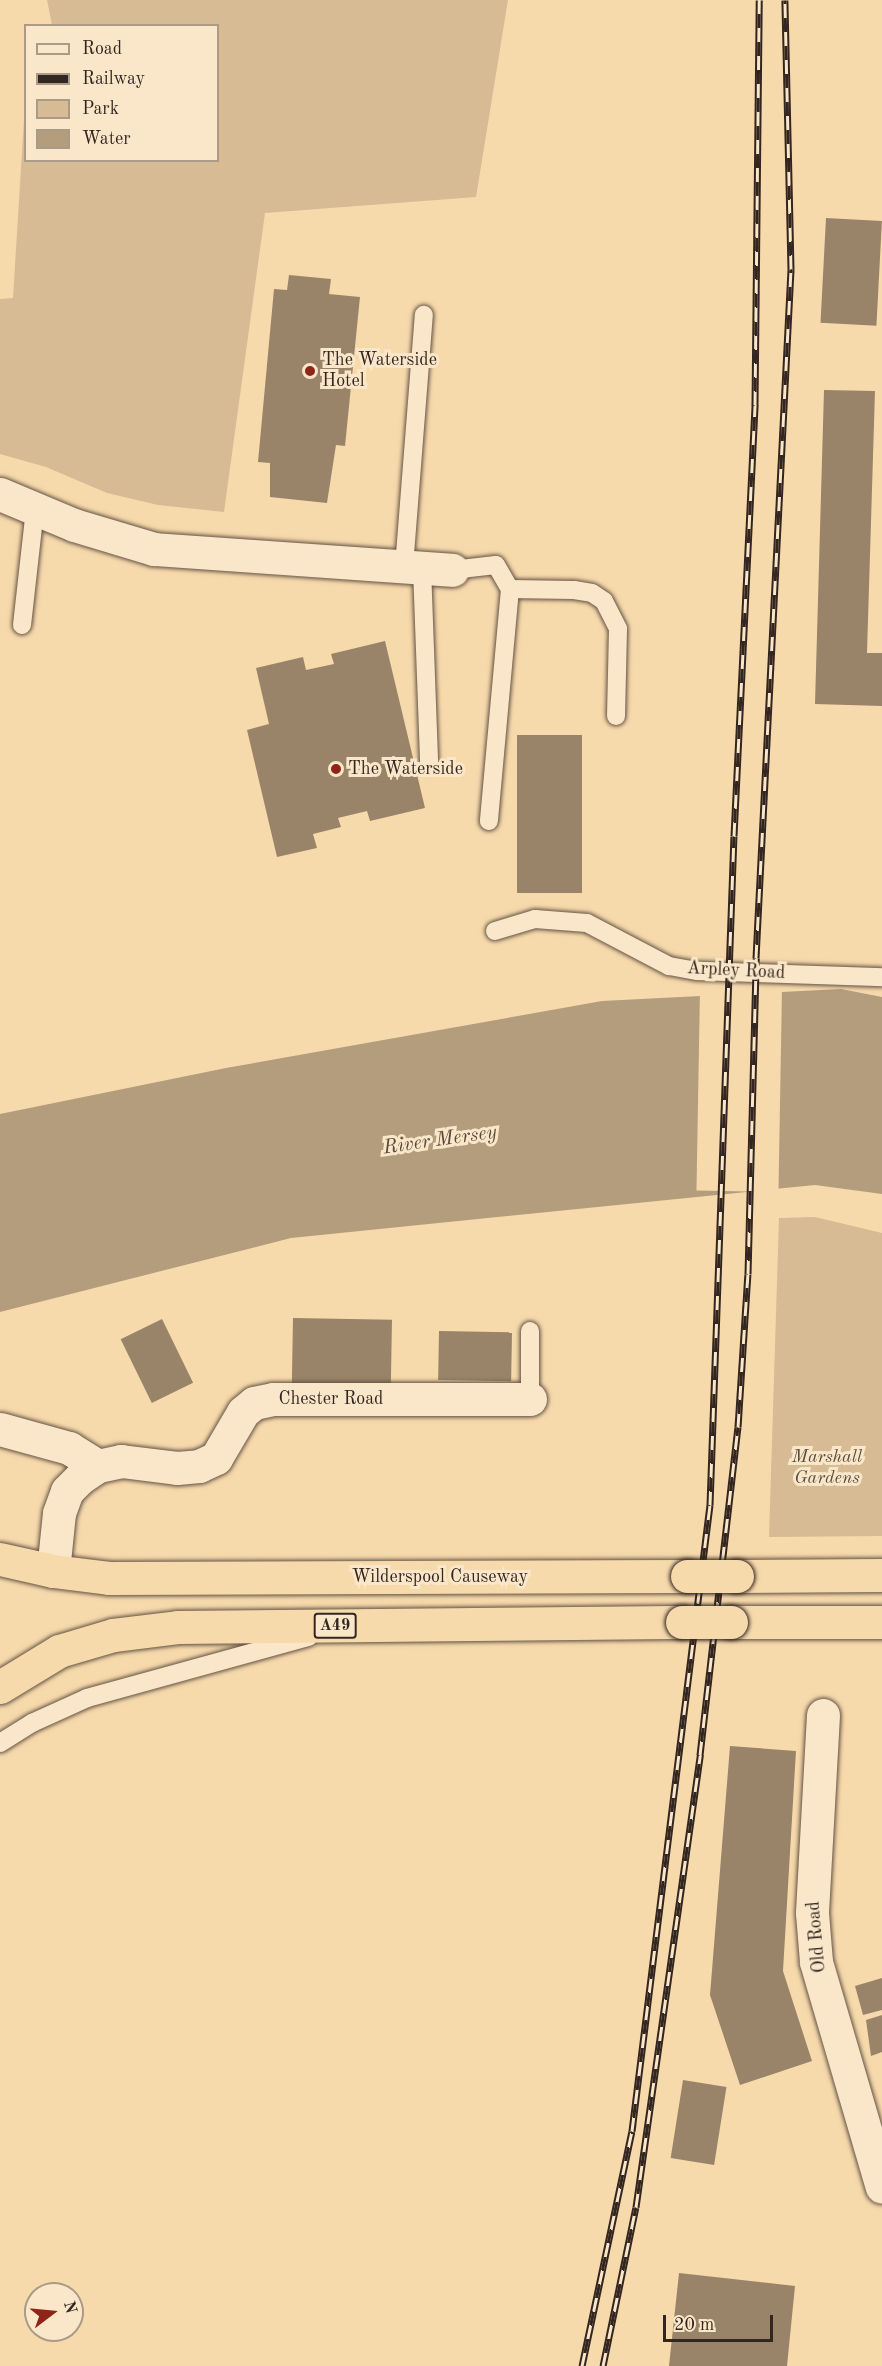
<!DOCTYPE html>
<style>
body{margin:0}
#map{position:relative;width:882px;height:2366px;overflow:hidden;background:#f7daac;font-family:"Old Standard TT",serif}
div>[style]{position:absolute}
.green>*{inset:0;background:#d6bb94}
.water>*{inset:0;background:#b49d7d}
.pier>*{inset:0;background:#f7daac;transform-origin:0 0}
.building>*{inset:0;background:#998469;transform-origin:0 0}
.roads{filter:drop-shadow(0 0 2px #645344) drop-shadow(0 0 2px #645344)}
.lane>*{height:18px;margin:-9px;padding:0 9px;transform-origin:9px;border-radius:9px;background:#fae7c9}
.street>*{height:33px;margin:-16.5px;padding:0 16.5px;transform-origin:16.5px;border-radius:16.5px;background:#fae7c9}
.highway>*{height:33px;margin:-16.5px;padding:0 16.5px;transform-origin:16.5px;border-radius:16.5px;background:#f7daac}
.rail>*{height:7px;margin-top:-3.5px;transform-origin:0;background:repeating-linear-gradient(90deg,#fae7c9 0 14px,#332621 0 28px);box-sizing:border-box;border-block:2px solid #332621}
.bridges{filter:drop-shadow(0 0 2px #332621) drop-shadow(0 0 2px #332621)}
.highway-bridge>*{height:33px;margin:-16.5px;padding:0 16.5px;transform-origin:16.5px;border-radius:16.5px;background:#f7daac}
.dots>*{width:16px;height:16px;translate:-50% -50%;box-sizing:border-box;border:3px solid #fae7c9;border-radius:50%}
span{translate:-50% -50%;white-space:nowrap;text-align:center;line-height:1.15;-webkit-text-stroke:6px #fae7c9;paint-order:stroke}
.shield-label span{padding:2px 4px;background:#fae7c9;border:2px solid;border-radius:4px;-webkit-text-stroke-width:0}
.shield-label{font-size:16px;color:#332621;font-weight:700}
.poi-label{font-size:18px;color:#332621}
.left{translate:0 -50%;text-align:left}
.street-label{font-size:18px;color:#332621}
.park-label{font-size:18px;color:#5c4b3e;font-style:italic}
.water-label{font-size:20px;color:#5a4a3d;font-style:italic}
.legend{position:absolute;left:24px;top:24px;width:195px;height:138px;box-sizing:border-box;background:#fae7c9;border:2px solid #aa9a86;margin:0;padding:8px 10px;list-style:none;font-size:18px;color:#332621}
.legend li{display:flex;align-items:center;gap:12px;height:30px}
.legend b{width:30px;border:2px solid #aa9a86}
.north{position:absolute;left:24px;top:2282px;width:60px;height:60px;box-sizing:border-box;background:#fae7c9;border:2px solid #aa9a86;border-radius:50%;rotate:74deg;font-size:16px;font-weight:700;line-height:24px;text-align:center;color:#332621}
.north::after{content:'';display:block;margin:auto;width:21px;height:27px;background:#8f2418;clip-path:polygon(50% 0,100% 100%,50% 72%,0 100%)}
.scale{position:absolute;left:663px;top:2315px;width:110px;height:27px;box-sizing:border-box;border:3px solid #332621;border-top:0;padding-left:8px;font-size:18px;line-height:21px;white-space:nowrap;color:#332621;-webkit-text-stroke:4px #fae7c9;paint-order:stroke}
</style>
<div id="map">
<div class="green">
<i style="clip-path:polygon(47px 0,508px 0,476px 197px,265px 213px,224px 512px,158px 505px,107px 493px,46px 467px,0 454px,0 299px,13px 298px,25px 103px,26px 160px,218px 160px,218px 26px,52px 25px)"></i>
<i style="clip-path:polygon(815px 1217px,882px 1233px,882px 1536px,769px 1537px,779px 1218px)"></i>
</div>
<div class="water">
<i style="clip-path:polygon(841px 989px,882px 997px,882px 1194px,815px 1185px,291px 1238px,0 1312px,0 1114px,226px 1068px,602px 1001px)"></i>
</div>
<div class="pier">
<i style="left:782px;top:989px;width:203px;height:82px;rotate:91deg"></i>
</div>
<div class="building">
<i style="left:826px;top:218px;width:56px;height:105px;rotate:3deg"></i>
<i style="clip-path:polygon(289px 275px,331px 279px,329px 294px,360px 297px,345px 446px,336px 445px,327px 503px,270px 497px,270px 463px,258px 462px,274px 289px,287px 290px)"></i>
<i style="clip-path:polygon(824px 390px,875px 391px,867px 653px,882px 653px,882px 706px,815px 704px)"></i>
<i style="clip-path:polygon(385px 641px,425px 808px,370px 821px,367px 811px,338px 818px,341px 827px,313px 834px,317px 848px,277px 857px,247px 730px,269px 724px,256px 668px,303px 657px,306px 670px,334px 664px,331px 654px)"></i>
<i style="left:517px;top:735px;width:65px;height:158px"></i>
<i style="left:293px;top:1318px;width:99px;height:73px;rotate:1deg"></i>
<i style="left:162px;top:1319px;width:71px;height:46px;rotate:64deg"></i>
<i style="left:439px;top:1331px;width:73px;height:49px;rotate:1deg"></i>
<i style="clip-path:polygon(730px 1746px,796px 1751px,783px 1971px,812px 2061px,740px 2085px,710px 1995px)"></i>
<i style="clip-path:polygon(882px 1978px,882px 2010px,863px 2015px,855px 1986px)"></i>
<i style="clip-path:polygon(882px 2015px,882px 2052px,871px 2056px,866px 2020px)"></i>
<i style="left:683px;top:2080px;width:44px;height:79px;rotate:9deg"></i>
<i style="clip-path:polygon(679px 2273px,795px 2286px,787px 2366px,669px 2366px)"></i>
</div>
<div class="roads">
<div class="lane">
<i style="left:404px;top:567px;width:253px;rotate:-85.5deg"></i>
<i style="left:422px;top:568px;width:195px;rotate:87.9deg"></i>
<i style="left:452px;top:570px;width:44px;rotate:-6.5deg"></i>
<i style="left:496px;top:565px;width:28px;rotate:60deg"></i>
<i style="left:510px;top:589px;width:233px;rotate:95.2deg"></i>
<i style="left:510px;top:589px;width:64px;rotate:0.9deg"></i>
<i style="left:574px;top:590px;width:18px;rotate:9deg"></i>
<i style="left:592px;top:593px;width:14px;rotate:34deg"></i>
<i style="left:604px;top:601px;width:31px;rotate:63deg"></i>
<i style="left:618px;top:629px;width:87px;rotate:91.3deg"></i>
<i style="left:22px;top:625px;width:117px;rotate:-83.6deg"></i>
<i style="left:495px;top:931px;width:42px;rotate:-16.7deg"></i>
<i style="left:535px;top:919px;width:52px;rotate:4.4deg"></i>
<i style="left:587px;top:923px;width:93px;rotate:27.7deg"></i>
<i style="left:669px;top:966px;width:29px;rotate:10deg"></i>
<i style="left:698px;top:971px;width:184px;rotate:1.9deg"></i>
<i style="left:530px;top:1399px;width:68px;rotate:-90deg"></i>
<i style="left:0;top:1743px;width:38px;rotate:-32deg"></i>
<i style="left:32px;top:1723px;width:60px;rotate:-24.4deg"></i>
<i style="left:87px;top:1698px;width:230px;rotate:-15.4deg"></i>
</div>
<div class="street">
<i style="left:0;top:494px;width:80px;rotate:22.7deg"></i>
<i style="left:74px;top:525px;width:84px;rotate:16.7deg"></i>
<i style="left:154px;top:549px;width:299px;rotate:4deg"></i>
<i style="left:0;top:1429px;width:72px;rotate:15.4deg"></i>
<i style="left:69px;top:1448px;width:34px;rotate:32deg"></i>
<i style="left:53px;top:1571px;width:58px;rotate:-84.1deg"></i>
<i style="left:59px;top:1513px;width:23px;rotate:-70deg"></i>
<i style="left:67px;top:1491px;width:18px;rotate:-45deg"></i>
<i style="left:80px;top:1478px;width:22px;rotate:-34deg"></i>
<i style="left:98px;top:1466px;width:24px;rotate:-12deg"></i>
<i style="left:121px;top:1461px;width:56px;rotate:7.1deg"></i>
<i style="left:177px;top:1468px;width:22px;rotate:-5deg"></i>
<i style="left:199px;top:1466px;width:19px;rotate:-25deg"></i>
<i style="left:216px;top:1458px;width:53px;rotate:-59.6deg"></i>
<i style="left:243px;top:1412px;width:14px;rotate:-39deg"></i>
<i style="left:254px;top:1403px;width:19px;rotate:-12deg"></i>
<i style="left:273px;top:1399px;width:257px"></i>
<i style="left:823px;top:1715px;width:198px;rotate:93.2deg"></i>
<i style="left:812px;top:1913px;width:49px;rotate:85.3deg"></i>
<i style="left:816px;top:1962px;width:234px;rotate:73.7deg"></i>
</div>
<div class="highway">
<i style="left:0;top:1559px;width:54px;rotate:12.8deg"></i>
<i style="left:53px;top:1571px;width:56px;rotate:7.1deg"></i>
<i style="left:109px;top:1578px;width:578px;rotate:-0.2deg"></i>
<i style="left:737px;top:1576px;width:145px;rotate:-0.4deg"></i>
<i style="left:731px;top:1622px;width:151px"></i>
<i style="left:0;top:1687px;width:69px;rotate:-31.4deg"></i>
<i style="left:59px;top:1651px;width:56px;rotate:-16.5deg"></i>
<i style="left:113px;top:1635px;width:65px;rotate:-7deg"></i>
<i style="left:178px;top:1627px;width:504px;rotate:-0.57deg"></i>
</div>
</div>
<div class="rail">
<i style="left:582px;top:2366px;width:240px;rotate:-78deg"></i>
<i style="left:632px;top:2131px;width:631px;rotate:-82.9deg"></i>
<i style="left:710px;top:1505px;width:669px;rotate:-87.95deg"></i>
<i style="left:734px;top:836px;width:432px;rotate:-87.2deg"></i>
<i style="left:755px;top:405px;width:405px;rotate:-89.4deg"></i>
<i style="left:603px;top:2366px;width:162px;rotate:-78.3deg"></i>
<i style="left:636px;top:2207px;width:457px;rotate:-81.9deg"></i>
<i style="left:700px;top:1755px;width:330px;rotate:-83.4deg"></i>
<i style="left:738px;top:1427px;width:153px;rotate:-86.3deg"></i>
<i style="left:748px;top:1274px;width:316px;rotate:-88.5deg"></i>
<i style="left:756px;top:958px;width:690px;rotate:-87.09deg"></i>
<i style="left:791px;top:269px;width:269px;rotate:-91.3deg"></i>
</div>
<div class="bridges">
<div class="highway-bridge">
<i style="left:687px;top:1576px;width:50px"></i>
<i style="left:682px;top:1622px;width:49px"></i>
</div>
</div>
<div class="dots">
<i style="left:310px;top:371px;background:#8f2418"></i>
<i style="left:336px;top:769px;background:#8f2418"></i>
</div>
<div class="shield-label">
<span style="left:335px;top:1626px">A49</span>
</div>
<div class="poi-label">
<span class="left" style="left:322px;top:371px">The Waterside<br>Hotel</span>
<span class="left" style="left:348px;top:769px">The Waterside</span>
</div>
<div class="street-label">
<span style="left:736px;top:971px;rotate:3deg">Arpley Road</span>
<span style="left:331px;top:1399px">Chester Road</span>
<span style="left:440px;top:1577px">Wilderspool Causeway</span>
<span style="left:817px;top:1937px;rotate:-95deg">Old Road</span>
</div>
<div class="park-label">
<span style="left:827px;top:1468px">Marshall<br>Gardens</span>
</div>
<div class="water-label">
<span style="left:440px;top:1141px;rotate:-8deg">River Mersey</span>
</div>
<ul class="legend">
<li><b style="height:8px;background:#fae7c9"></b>Road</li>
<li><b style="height:8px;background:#332621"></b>Railway</li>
<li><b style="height:16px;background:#d6bb94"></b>Park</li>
<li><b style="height:16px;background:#b49d7d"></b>Water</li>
</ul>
<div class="north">N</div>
<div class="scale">20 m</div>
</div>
